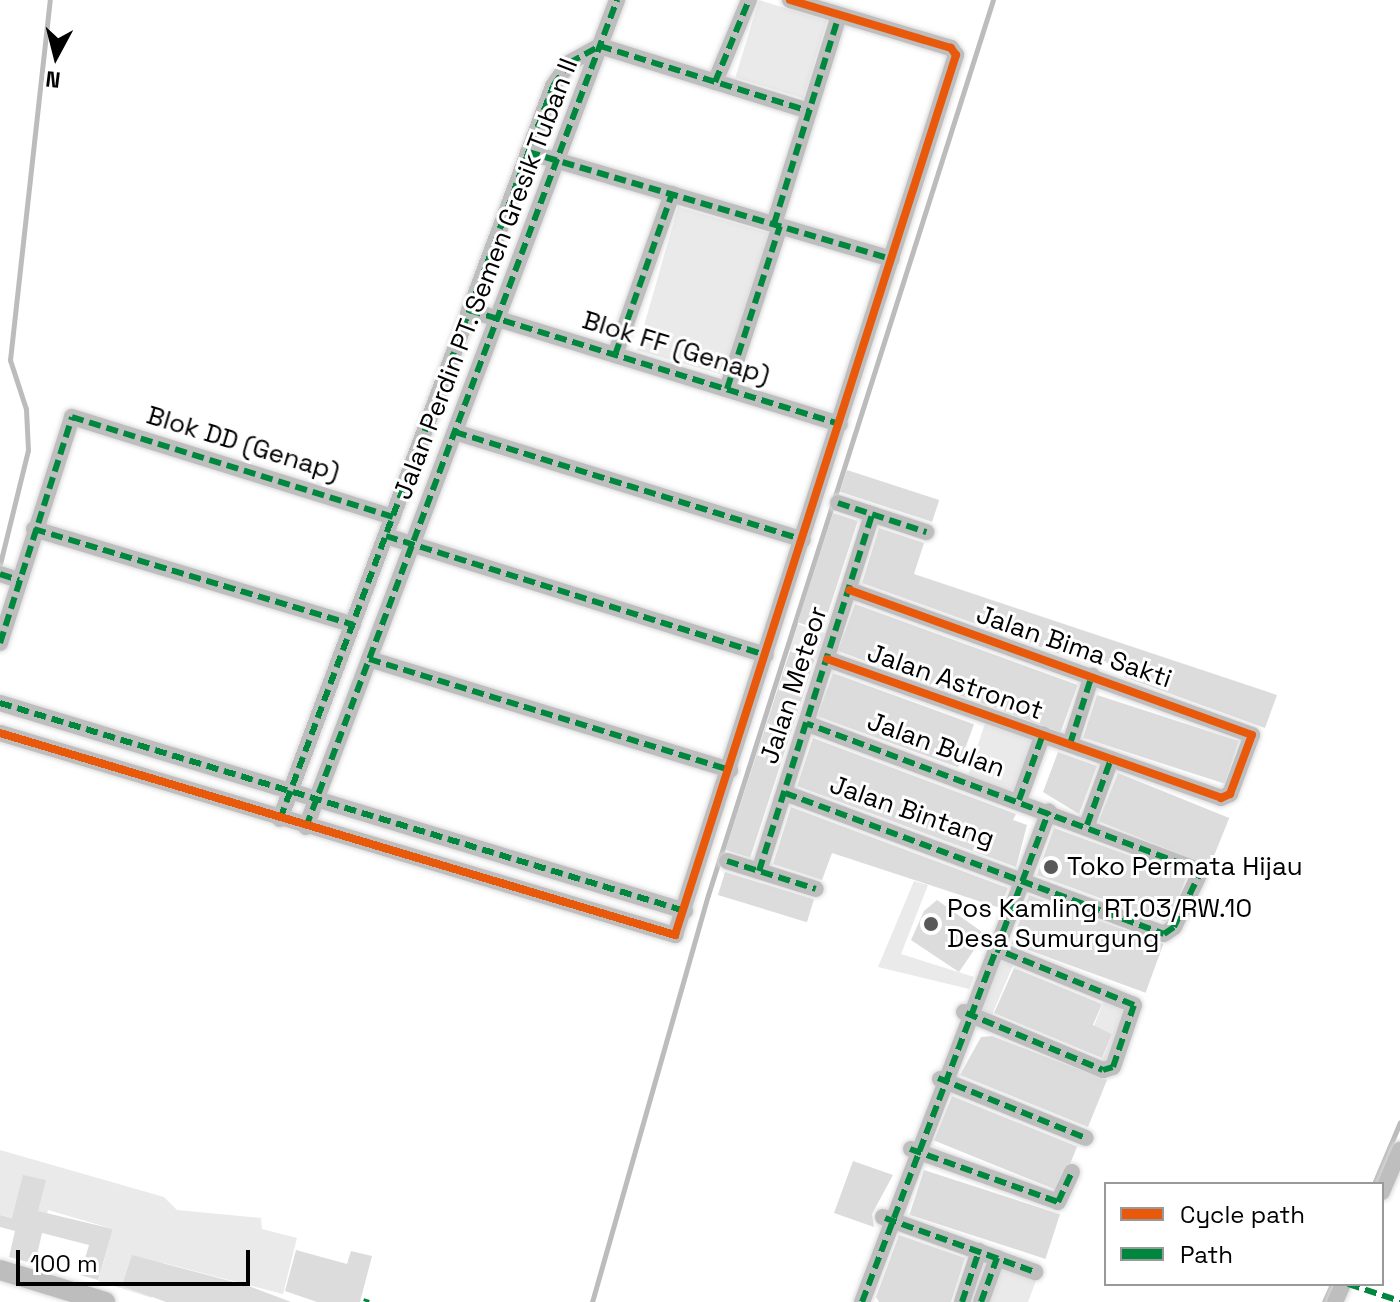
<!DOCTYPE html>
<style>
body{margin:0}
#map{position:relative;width:1400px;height:1302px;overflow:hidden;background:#fff;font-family:"Space Grotesk",sans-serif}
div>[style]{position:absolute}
.green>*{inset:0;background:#eaeaea;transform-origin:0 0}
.stream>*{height:5px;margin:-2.5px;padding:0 2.5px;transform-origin:2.5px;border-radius:2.5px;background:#bcbcbc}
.building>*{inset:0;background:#dcdcdc;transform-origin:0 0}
.roads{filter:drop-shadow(0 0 2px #dbdbdb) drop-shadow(0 0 2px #dbdbdb)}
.minor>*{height:16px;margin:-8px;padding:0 8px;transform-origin:8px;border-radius:8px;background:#bebebe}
.major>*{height:20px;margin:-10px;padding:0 10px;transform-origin:10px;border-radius:10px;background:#bdbdbd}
.quiet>*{height:6px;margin-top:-3px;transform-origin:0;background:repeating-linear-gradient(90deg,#00873e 0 12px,transparent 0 18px)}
.cycleway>*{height:8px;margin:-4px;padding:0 4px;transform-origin:4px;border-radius:4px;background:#e8590c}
.dots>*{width:22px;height:22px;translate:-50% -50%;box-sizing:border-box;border:4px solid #fff;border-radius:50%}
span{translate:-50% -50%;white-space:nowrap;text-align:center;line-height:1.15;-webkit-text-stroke:6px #fff;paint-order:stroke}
.street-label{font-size:26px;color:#000}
.poi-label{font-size:26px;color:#000}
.left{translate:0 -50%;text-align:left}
.legend{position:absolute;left:1104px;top:1182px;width:280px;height:104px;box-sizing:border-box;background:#fff;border:2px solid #999;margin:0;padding:10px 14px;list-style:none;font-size:24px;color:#000}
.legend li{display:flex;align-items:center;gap:16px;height:40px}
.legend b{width:40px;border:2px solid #999}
.north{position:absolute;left:16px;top:16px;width:80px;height:80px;-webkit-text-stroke:6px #fff;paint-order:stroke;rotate:187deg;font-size:22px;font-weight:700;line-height:32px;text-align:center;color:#000}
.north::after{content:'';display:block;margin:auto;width:28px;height:36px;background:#000;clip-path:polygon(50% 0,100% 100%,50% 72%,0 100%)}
.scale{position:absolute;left:16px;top:1250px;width:234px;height:36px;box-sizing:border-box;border:4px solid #000;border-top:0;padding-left:10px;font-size:24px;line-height:28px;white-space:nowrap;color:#000;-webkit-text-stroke:6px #fff;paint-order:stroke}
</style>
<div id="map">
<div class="green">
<i style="left:759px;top:0;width:71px;height:81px;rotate:17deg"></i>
<i style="left:678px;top:207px;width:94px;height:149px;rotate:16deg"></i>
<i style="left:797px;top:624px;width:36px;height:27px;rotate:18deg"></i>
<i style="left:986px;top:720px;width:54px;height:60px;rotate:18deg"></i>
<i style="clip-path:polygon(914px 881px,928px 885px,901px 954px,974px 977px,969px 989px,878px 967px)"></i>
<i style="left:1002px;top:958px;width:13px;height:57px;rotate:23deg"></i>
<i style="clip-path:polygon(1104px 1000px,1131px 1011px,1109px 1066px,1101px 1062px,1112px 1034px,1094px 1026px)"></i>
<i style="clip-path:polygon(0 1150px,164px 1197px,177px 1210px,261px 1218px,262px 1229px,297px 1238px,283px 1294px,164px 1263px,152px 1298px,98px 1281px,113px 1229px,48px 1210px,44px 1225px,0 1215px)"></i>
<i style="clip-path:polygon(1000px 1265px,1037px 1278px,1028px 1302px,987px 1302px)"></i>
</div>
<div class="stream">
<i style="left:0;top:564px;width:117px;rotate:-76.2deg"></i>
<i style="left:28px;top:450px;width:41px;rotate:-92.8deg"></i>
<i style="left:26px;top:409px;width:52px;rotate:-108.1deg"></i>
<i style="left:10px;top:360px;width:362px;rotate:-83.7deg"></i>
<i style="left:1374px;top:1184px;width:67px;rotate:-67.2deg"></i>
<i style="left:592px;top:1302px;width:423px;rotate:-74.1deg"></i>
<i style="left:708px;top:895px;width:939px;rotate:-72.34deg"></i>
<i style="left:1324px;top:1302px;width:20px;rotate:-66deg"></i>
</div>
<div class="building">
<i style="left:847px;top:470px;width:97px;height:23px;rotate:18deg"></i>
<i style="left:833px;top:513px;width:26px;height:115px;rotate:18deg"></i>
<i style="clip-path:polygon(879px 528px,924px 543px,914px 574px,1277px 695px,1265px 728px,1124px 677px,1126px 669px,1090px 657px,1088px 664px,862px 583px)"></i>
<i style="left:855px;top:604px;width:237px;height:50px;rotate:20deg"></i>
<i style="left:790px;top:651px;width:26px;height:209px;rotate:18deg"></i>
<i style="left:833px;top:673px;width:150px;height:46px;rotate:20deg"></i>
<i style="left:1097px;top:695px;width:149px;height:45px;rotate:18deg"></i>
<i style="clip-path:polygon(813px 738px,1016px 814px,1013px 820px,1027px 825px,1016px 867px,797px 786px)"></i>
<i style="clip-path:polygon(1058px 752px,1097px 766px,1079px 814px,1043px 792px)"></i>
<i style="left:1118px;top:773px;width:120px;height:52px;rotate:22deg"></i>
<i style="clip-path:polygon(791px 807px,1008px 888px,1000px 908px,832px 853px,822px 880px,773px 864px)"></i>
<i style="left:1054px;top:828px;width:141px;height:50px;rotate:20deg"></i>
<i style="left:725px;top:872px;width:93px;height:24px;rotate:17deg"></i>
<i style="left:1029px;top:895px;width:143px;height:52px;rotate:20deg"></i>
<i style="clip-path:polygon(937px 900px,985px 934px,959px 972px,911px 940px,924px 911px)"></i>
<i style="clip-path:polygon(1014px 968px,1102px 1004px,1093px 1025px,1112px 1034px,1102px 1058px,994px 1013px)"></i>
<i style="clip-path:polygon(992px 1036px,1107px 1080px,1088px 1127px,960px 1075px,981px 1037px)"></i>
<i style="left:952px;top:1096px;width:135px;height:48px;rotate:22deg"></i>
<i style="clip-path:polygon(853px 1161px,893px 1175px,872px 1214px,874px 1227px,834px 1213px)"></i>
<i style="left:924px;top:1170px;width:143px;height:47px;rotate:18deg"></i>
<i style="clip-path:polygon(23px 1175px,46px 1180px,38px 1211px,113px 1229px,98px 1280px,80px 1275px,89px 1245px,42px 1233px,35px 1264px,9px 1257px,15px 1231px,0 1227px,0 1215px,12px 1218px)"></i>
<i style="clip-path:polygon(899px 1235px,965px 1258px,951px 1302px,879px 1302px,876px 1297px)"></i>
<i style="clip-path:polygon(296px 1250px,347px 1264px,351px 1251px,372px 1256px,360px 1302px,317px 1302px,285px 1291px)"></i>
<i style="clip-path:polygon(132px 1255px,249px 1286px,291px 1302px,166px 1302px,122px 1286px)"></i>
</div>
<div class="roads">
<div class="minor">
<i style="left:600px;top:46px;width:219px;rotate:17.3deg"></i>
<i style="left:715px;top:82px;width:89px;rotate:-67.5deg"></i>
<i style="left:528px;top:152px;width:379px;rotate:16.4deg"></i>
<i style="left:774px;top:224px;width:219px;rotate:-72.7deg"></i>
<i style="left:469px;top:310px;width:388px;rotate:17.1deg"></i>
<i style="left:615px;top:355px;width:171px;rotate:-70.5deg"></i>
<i style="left:727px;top:389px;width:171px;rotate:-72deg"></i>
<i style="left:455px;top:432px;width:364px;rotate:17.2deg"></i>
<i style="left:838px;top:503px;width:93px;rotate:18.2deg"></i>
<i style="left:34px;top:529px;width:333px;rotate:16.7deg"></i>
<i style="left:386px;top:536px;width:398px;rotate:17.4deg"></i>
<i style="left:0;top:574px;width:20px;rotate:18deg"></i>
<i style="left:0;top:643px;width:237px;rotate:-72.3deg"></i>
<i style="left:72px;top:417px;width:336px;rotate:17.3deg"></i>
<i style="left:369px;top:659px;width:378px;rotate:17.1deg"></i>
<i style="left:827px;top:659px;width:418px;rotate:19.4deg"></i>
<i style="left:1221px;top:798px;width:10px;rotate:-24deg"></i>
<i style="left:1230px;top:794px;width:63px;rotate:-69.6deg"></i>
<i style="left:1252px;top:735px;width:428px;rotate:-160.2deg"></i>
<i style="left:0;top:703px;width:716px;rotate:16.89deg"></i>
<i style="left:0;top:733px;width:705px;rotate:16.66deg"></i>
<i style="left:675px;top:935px;width:924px;rotate:-72.29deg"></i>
<i style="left:956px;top:55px;width:9px;rotate:-126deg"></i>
<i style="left:951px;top:48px;width:168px;rotate:-163.4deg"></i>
<i style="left:1070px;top:744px;width:72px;rotate:-72.3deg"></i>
<i style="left:785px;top:793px;width:404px;rotate:20.4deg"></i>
<i style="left:1164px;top:934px;width:12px;rotate:-35deg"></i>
<i style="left:1174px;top:927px;width:62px;rotate:-64.3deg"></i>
<i style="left:1201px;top:871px;width:421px;rotate:-159.5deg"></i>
<i style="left:1019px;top:800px;width:70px;rotate:-70deg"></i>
<i style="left:280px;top:819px;width:782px;rotate:-69.57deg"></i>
<i style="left:553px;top:86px;width:28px;rotate:-55deg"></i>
<i style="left:569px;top:63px;width:35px;rotate:-29deg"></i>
<i style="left:1087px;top:825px;width:70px;rotate:-70deg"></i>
<i style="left:306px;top:827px;width:884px;rotate:-69.39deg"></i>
<i style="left:727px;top:861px;width:93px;rotate:17.5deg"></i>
<i style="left:759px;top:871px;width:374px;rotate:-72.4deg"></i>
<i style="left:964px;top:1012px;width:151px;rotate:22.6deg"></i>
<i style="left:1103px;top:1070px;width:10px;rotate:-17deg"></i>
<i style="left:1113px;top:1067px;width:65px;rotate:-71.3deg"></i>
<i style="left:1134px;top:1005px;width:149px;rotate:-157.9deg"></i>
<i style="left:940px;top:1079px;width:157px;rotate:22deg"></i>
<i style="left:911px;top:1149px;width:156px;rotate:19.8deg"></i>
<i style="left:1058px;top:1202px;width:33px;rotate:-65deg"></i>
<i style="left:1382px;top:1192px;width:46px;rotate:-66.8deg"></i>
<i style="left:883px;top:1217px;width:162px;rotate:19.9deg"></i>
<i style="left:862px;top:1302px;width:525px;rotate:-69.15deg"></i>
<i style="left:962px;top:1302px;width:54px;rotate:-71.6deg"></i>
<i style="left:981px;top:1302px;width:47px;rotate:-70deg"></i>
<i style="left:1335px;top:1302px;width:20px;rotate:-66deg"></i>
</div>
<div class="major">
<i style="left:0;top:1270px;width:110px;rotate:16.9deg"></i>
</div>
</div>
<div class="quiet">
<i style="left:600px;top:46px;width:219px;rotate:17.3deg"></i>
<i style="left:715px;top:82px;width:89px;rotate:-67.5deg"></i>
<i style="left:528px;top:152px;width:379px;rotate:16.4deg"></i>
<i style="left:774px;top:224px;width:219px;rotate:-72.7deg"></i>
<i style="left:469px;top:310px;width:388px;rotate:17.1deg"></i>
<i style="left:615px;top:355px;width:171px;rotate:-70.5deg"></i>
<i style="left:727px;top:389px;width:171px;rotate:-72deg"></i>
<i style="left:455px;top:432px;width:364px;rotate:17.2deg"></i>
<i style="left:838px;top:503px;width:93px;rotate:18.2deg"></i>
<i style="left:34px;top:529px;width:333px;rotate:16.7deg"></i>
<i style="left:386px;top:536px;width:398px;rotate:17.4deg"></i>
<i style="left:0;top:574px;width:20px;rotate:18deg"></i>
<i style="left:0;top:643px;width:237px;rotate:-72.3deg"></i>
<i style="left:72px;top:417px;width:336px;rotate:17.3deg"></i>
<i style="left:369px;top:659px;width:378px;rotate:17.1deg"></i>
<i style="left:0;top:703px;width:716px;rotate:16.89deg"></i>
<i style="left:1070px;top:744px;width:72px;rotate:-72.3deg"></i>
<i style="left:785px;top:793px;width:404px;rotate:20.4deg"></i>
<i style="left:1164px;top:934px;width:12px;rotate:-35deg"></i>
<i style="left:1174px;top:927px;width:62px;rotate:-64.3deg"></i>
<i style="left:1201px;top:871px;width:421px;rotate:-159.5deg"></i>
<i style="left:1019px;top:800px;width:70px;rotate:-70deg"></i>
<i style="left:280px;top:819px;width:782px;rotate:-69.57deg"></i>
<i style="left:553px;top:86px;width:28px;rotate:-55deg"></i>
<i style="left:569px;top:63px;width:35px;rotate:-29deg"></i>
<i style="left:1087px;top:825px;width:70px;rotate:-70deg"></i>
<i style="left:306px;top:827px;width:884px;rotate:-69.39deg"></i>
<i style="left:727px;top:861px;width:93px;rotate:17.5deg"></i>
<i style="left:759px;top:871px;width:374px;rotate:-72.4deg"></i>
<i style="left:966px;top:1013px;width:148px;rotate:22.6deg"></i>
<i style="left:1103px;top:1070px;width:10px;rotate:-17deg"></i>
<i style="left:1113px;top:1067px;width:65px;rotate:-71.3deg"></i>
<i style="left:1134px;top:1005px;width:149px;rotate:-157.9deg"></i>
<i style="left:938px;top:1078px;width:160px;rotate:22.1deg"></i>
<i style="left:910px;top:1149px;width:157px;rotate:19.7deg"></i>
<i style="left:1058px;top:1202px;width:33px;rotate:-65deg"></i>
<i style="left:885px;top:1218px;width:159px;rotate:19.8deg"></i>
<i style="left:1348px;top:1284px;width:55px;rotate:18.1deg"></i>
<i style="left:366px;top:1302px;width:3px;rotate:-72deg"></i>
<i style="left:862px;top:1302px;width:525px;rotate:-69.15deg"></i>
<i style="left:962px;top:1302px;width:54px;rotate:-71.6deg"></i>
<i style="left:981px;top:1302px;width:47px;rotate:-70deg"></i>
</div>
<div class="cycleway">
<i style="left:827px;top:659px;width:418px;rotate:19.4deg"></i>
<i style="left:1221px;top:798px;width:10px;rotate:-24deg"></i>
<i style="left:1230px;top:794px;width:63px;rotate:-69.6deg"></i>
<i style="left:1252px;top:735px;width:428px;rotate:-160.2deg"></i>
<i style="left:0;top:733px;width:705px;rotate:16.66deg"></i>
<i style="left:675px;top:935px;width:924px;rotate:-72.29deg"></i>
<i style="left:956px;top:55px;width:9px;rotate:-126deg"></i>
<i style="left:951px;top:48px;width:168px;rotate:-163.4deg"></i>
</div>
<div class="dots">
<i style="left:1051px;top:867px;background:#595959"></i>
<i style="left:931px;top:924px;background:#595959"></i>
</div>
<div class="street-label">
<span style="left:486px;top:279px;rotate:-69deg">Jalan Perdin PT. Semen Gresik Tuban II</span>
<span style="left:676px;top:348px;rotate:17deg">Blok FF (Genap)</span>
<span style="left:243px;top:444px;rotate:17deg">Blok DD (Genap)</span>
<span style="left:1074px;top:647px;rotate:19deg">Jalan Bima Sakti</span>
<span style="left:955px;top:682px;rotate:19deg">Jalan Astronot</span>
<span style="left:794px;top:685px;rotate:-72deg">Jalan Meteor</span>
<span style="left:936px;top:745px;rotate:20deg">Jalan Bulan</span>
<span style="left:912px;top:812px;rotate:19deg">Jalan Bintang</span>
</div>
<div class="poi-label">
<span class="left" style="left:1067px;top:867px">Toko Permata Hijau</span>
<span class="left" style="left:947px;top:924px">Pos Kamling RT.03/RW.10<br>Desa Sumurgung</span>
</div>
<ul class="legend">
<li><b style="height:10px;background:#e8590c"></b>Cycle path</li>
<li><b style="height:10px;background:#00873e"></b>Path</li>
</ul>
<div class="north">N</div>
<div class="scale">100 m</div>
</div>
